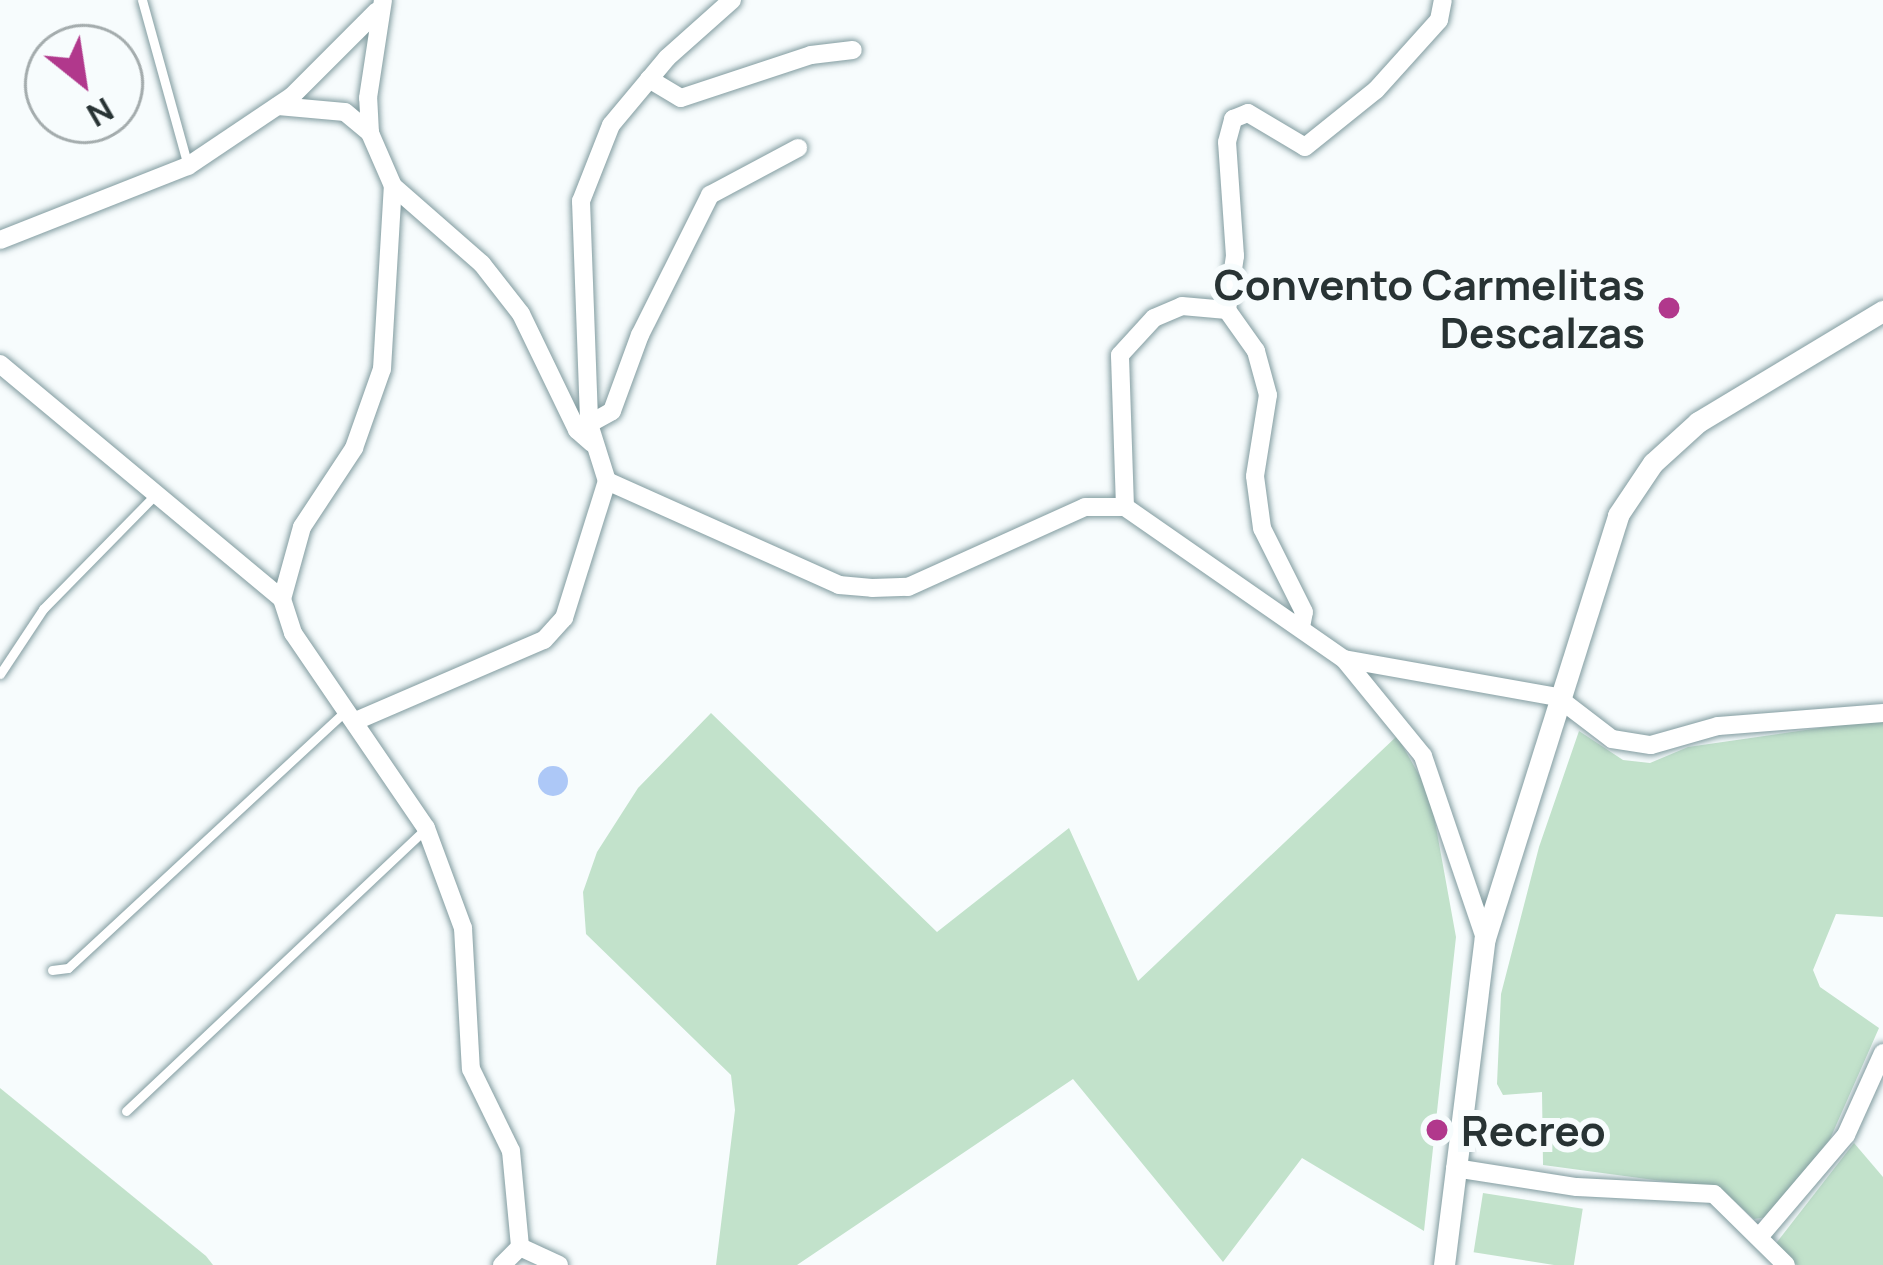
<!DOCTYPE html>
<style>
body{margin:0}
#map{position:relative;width:1883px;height:1265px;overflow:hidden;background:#f7fcfd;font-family:Manrope,sans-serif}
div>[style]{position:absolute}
.green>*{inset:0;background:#c2e2cb;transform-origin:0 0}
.water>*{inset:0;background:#adc8f7}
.round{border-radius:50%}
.roads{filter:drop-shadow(0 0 3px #829ca0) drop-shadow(0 0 3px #829ca0)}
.service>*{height:9px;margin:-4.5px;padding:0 4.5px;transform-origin:4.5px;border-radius:4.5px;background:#fff}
.minor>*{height:18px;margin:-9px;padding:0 9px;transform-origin:9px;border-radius:9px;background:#fff}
.tertiary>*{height:21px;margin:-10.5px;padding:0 10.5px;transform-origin:10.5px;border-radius:10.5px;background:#fff}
.dots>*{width:33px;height:33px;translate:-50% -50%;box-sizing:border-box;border:6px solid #f7fcfd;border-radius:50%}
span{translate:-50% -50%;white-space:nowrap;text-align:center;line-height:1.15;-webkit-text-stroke:12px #f7fcfd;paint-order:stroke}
.poi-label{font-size:42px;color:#283334;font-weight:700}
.right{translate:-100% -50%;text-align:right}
.left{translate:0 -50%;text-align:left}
.north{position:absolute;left:24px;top:24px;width:120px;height:120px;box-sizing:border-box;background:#f7fcfd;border:3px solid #a4acad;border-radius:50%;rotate:150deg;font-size:33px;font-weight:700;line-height:48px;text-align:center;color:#283334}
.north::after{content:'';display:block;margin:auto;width:42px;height:54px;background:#b1388c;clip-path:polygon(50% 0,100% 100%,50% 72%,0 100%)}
</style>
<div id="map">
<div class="green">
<i style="clip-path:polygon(711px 713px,937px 932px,1069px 828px,1138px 981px,1397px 736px,1430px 794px,1456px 937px,1424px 1231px,1302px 1158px,1223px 1262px,1073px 1079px,797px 1265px,716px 1265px,735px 1110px,731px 1075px,586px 934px,583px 892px,597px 852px,638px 788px)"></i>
<i style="clip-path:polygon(1868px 721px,1883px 722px,1883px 917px,1836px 914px,1813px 970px,1820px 987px,1879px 1028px,1830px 1139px,1767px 1217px,1754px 1219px,1721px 1189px,1543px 1165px,1542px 1092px,1503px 1095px,1497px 1084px,1501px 994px,1539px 847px,1579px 731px,1623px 760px,1650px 763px,1688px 747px)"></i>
<i style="clip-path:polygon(0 1088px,206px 1256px,213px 1265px,0 1265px)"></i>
<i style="clip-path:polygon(1854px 1143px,1883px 1177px,1883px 1265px,1797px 1265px,1774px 1246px)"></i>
<i style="left:1483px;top:1193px;width:101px;height:60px;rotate:9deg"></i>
</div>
<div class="water">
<i class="round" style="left:538px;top:766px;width:30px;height:30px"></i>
</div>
<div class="roads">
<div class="service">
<i style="left:142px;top:0;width:172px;rotate:74.5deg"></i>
<i style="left:0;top:674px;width:78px;rotate:-56.5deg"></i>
<i style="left:43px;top:609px;width:161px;rotate:-45.5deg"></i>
<i style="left:52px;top:970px;width:16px;rotate:-7deg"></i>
<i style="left:68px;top:968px;width:380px;rotate:-42.8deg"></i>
<i style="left:126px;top:1111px;width:412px;rotate:-43.3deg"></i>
</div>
<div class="minor">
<i style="left:732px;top:0;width:87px;rotate:138.3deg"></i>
<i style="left:667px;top:58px;width:87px;rotate:129.9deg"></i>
<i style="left:611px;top:125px;width:82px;rotate:111.5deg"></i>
<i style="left:581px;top:201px;width:223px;rotate:87.9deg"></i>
<i style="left:589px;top:424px;width:60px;rotate:72.5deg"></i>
<i style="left:607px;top:481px;width:254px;rotate:24.1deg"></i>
<i style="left:839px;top:585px;width:33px;rotate:5deg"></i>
<i style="left:872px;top:588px;width:36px;rotate:-2deg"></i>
<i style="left:908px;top:587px;width:194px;rotate:-24.3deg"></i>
<i style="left:1085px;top:507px;width:40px"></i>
<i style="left:1125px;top:507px;width:267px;rotate:34.8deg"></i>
<i style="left:1344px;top:659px;width:125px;rotate:50.8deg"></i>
<i style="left:1423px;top:756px;width:192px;rotate:71.2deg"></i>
<i style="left:649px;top:79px;width:37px;rotate:31deg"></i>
<i style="left:681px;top:98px;width:137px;rotate:-18.3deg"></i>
<i style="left:811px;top:55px;width:42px;rotate:-6.8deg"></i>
<i style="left:278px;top:106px;width:67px;rotate:5.1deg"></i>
<i style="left:345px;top:112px;width:33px;rotate:40deg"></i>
<i style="left:393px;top:186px;width:118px;rotate:41.2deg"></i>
<i style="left:482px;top:264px;width:63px;rotate:52deg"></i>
<i style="left:521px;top:314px;width:129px;rotate:64.2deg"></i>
<i style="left:577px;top:430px;width:20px;rotate:41deg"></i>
<i style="left:0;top:240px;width:202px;rotate:-21.5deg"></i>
<i style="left:188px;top:166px;width:125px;rotate:-33.9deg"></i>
<i style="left:292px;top:96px;width:120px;rotate:-45deg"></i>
<i style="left:0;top:364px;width:367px;rotate:39.8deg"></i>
<i style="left:282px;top:599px;width:36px;rotate:72deg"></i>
<i style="left:293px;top:633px;width:236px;rotate:55.7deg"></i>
<i style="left:426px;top:828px;width:107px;rotate:69.7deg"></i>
<i style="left:463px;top:928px;width:141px;rotate:86.8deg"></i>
<i style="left:471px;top:1069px;width:91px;rotate:64deg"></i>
<i style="left:511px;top:1151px;width:96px;rotate:84.6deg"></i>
<i style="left:520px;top:1247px;width:43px;rotate:24.8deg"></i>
<i style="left:589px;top:424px;width:26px;rotate:-29deg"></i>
<i style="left:612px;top:411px;width:81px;rotate:-69.8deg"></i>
<i style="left:640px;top:335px;width:157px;rotate:-63.4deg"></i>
<i style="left:710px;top:195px;width:100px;rotate:-28.1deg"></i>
<i style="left:1125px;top:507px;width:152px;rotate:-91.9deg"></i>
<i style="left:1120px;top:355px;width:50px;rotate:-47.4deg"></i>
<i style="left:1154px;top:318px;width:30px;rotate:-23deg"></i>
<i style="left:1182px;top:306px;width:45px;rotate:5.1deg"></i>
<i style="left:282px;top:599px;width:75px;rotate:-74.5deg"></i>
<i style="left:302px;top:527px;width:95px;rotate:-56.6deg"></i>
<i style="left:354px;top:448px;width:84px;rotate:-70.5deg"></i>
<i style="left:382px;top:369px;width:183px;rotate:-86.6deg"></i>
<i style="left:393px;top:186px;width:58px;rotate:-113.5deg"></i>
<i style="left:370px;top:133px;width:35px;rotate:-93deg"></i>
<i style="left:368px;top:98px;width:99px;rotate:-81.3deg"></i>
<i style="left:1301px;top:627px;width:15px;rotate:-79deg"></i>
<i style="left:1304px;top:612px;width:94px;rotate:-116.6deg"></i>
<i style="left:1262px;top:528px;width:52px;rotate:-97.7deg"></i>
<i style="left:1255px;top:476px;width:82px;rotate:-80.9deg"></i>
<i style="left:1268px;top:395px;width:46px;rotate:-105.3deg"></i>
<i style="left:1256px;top:351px;width:50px;rotate:-125.3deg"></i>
<i style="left:1227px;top:310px;width:55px;rotate:-81.6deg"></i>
<i style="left:1235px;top:256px;width:114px;rotate:-94deg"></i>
<i style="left:1227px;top:142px;width:24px;rotate:-75deg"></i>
<i style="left:1233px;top:119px;width:16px;rotate:-22deg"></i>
<i style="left:1248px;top:113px;width:66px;rotate:30.8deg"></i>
<i style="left:1305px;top:147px;width:91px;rotate:-38.8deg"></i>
<i style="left:1376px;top:90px;width:94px;rotate:-48deg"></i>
<i style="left:1439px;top:20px;width:20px;rotate:-79deg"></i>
<i style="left:1344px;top:659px;width:216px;rotate:10.1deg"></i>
<i style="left:1557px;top:697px;width:69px;rotate:37.4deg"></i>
<i style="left:1612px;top:739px;width:39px;rotate:9deg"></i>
<i style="left:1651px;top:745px;width:70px;rotate:-15.8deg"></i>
<i style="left:1718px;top:726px;width:166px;rotate:-4.5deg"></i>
<i style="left:358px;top:720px;width:202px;rotate:-23.3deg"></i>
<i style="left:544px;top:640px;width:30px;rotate:-48deg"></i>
<i style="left:564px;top:618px;width:144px;rotate:-72.6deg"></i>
<i style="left:1455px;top:1168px;width:123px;rotate:8.9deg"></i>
<i style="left:1577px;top:1187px;width:137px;rotate:2.9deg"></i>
<i style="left:1714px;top:1194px;width:101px;rotate:44.6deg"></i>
<i style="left:1760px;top:1236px;width:133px;rotate:-49.6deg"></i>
<i style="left:1846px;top:1135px;width:90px;rotate:-65.7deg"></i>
<i style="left:502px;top:1265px;width:25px;rotate:-45deg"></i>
</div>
<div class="tertiary">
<i style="left:1444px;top:1265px;width:330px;rotate:-82.9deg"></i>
<i style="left:1485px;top:938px;width:443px;rotate:-72.5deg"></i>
<i style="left:1618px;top:515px;width:63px;rotate:-56.1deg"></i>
<i style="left:1653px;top:463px;width:61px;rotate:-42.3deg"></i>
<i style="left:1698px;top:422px;width:216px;rotate:-31deg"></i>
</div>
</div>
<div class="dots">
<i style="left:1669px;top:308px;background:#b1388c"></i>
<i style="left:1437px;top:1130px;background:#b1388c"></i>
</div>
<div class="poi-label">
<span class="right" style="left:1645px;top:308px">Convento Carmelitas<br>Descalzas</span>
<span class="left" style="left:1461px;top:1130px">Recreo</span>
</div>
<div class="north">N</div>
</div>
